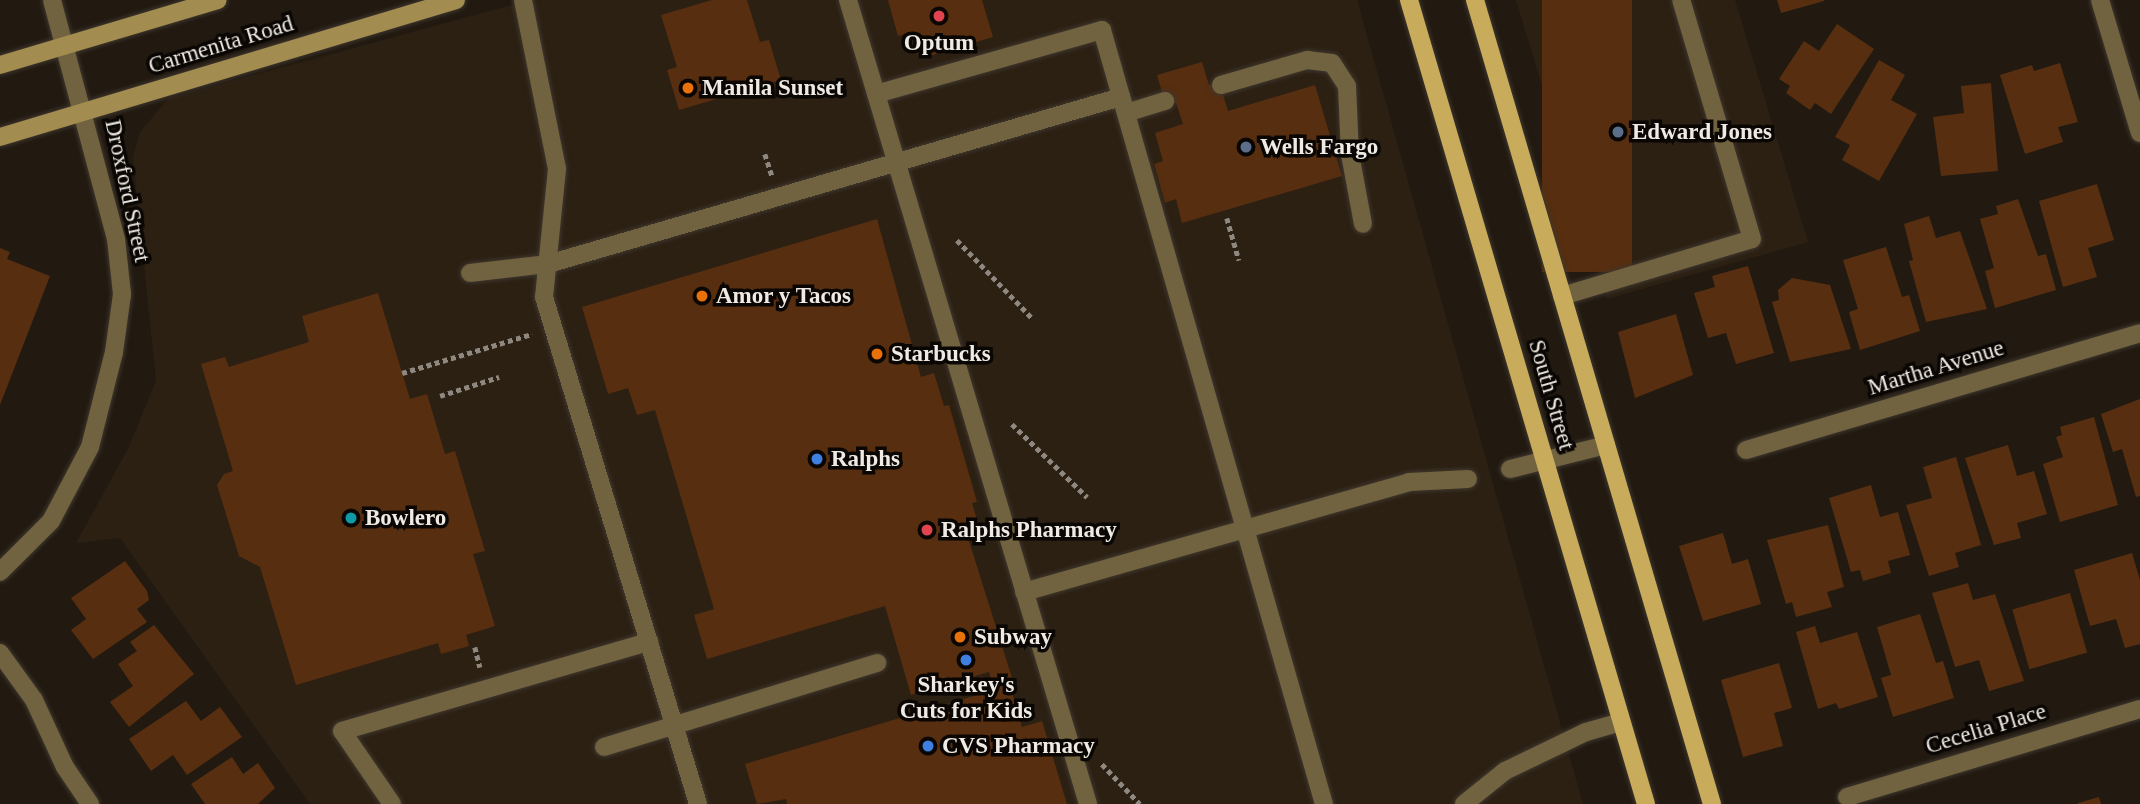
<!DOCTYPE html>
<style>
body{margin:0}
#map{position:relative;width:2140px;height:804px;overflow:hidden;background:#221a11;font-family:"Times New Roman",serif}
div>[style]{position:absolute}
.commercial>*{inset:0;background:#2c2013}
.building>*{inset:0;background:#572e0f;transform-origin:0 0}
.path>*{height:4.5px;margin-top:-2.25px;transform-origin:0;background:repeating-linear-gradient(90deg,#8e8880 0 5px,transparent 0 8.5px)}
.roads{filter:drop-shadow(0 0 2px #3f372e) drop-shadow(0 0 2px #3f372e)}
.service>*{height:18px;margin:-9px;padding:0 9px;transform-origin:9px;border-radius:9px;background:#71633f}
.minor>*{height:18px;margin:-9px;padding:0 9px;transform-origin:9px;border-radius:9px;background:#71633f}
.secondary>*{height:18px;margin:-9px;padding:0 9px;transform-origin:9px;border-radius:9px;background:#a28c50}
.primary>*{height:18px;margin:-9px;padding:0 9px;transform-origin:9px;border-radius:9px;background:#c8ac5c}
.dots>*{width:19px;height:19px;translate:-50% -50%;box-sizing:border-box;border:4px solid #090603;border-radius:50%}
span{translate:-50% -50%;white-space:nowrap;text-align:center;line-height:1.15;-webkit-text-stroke:7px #090603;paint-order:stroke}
.poi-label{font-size:23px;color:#efeae3;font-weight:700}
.left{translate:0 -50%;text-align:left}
.street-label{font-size:23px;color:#efeae3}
</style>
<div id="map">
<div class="commercial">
<i style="clip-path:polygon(530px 0,1357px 0,1583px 804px,310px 804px,120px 538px,76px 543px,128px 449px,156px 381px,133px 157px,140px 132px,169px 98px)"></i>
<i style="clip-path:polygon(1516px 0,1735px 0,1808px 242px,1607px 299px)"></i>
</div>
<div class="building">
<i style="clip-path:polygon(712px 0,747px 0,760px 42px,769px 40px,781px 80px,679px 110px,667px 70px,677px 67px,661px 15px)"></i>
<i style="clip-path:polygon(888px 0,982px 0,993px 37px,919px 59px,911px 32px,898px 36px)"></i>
<i style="left:1542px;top:0;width:90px;height:272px"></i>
<i style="clip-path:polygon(1777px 0,1824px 0,1824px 1px,1781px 13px)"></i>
<i style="clip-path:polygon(1837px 24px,1874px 49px,1831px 114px,1815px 103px,1810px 110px,1786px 93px,1790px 86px,1779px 79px,1804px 41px,1819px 51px)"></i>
<i style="clip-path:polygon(1879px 60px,1905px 75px,1891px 100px,1917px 114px,1879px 181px,1842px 160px,1850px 145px,1835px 137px)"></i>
<i style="clip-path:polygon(1202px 62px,1209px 85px,1219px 82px,1228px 111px,1315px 85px,1342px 176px,1182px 223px,1176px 199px,1165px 203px,1154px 164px,1163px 161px,1155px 133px,1183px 124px,1176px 103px,1166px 106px,1157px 75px)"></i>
<i style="clip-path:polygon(2060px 63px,2078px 122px,2058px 127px,2063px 142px,2025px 154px,2000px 75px,2032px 65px,2034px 71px)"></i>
<i style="clip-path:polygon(1991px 83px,1998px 171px,1941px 176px,1933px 117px,1964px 113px,1961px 86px)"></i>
<i style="clip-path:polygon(2097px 184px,2114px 240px,2088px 248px,2097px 277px,2063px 287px,2039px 201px)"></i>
<i style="clip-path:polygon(2018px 199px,2038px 256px,2046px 254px,2056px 290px,1995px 308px,1985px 271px,1994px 268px,1980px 219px,1998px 214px,1996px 206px)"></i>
<i style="clip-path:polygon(1929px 216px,1936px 238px,1960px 231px,1987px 309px,1926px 322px,1909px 261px,1913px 260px,1904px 224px)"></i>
<i style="clip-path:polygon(877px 219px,921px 377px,934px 373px,944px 406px,949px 405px,977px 502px,972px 503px,982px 537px,969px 541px,1014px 684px,1010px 685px,1022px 727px,1042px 721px,1067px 804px,787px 804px,786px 799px,757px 804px,745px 764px,994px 690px,989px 672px,911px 695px,885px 606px,707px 659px,694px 615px,714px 609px,655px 410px,637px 415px,628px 388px,608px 394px,582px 307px)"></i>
<i style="clip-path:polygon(1886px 247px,1902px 297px,1909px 295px,1920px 331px,1860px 350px,1849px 312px,1858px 309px,1843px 260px)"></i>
<i style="clip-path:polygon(0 248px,10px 252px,7px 259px,50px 276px,0 405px)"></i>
<i style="clip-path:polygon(1748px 266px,1774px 353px,1736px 364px,1726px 333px,1708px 338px,1694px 293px,1715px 287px,1712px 276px)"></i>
<i style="clip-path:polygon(1792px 278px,1830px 285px,1851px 349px,1790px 362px,1772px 302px,1779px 300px,1778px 290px)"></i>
<i style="clip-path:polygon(378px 293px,410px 399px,427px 394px,445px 454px,455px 451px,485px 551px,473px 554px,495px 626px,466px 635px,469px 646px,441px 654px,438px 643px,296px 685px,260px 567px,239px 556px,217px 485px,224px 474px,233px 471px,201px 364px,225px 357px,229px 367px,309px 342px,302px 316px)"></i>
<i style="clip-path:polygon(1676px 314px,1693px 375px,1635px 398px,1618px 332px)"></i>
<i style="clip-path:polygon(2140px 399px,2140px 496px,2136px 497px,2122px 449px,2113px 452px,2101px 414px)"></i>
<i style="clip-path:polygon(2094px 417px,2118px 505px,2060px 522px,2043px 464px,2063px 457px,2056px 437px,2062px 435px,2060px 427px)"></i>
<i style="clip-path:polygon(2008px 445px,2017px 476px,2034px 471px,2047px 514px,2017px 523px,2021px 538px,1994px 545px,1965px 458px)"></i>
<i style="clip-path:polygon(1956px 457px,1981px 545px,1955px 553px,1959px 567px,1929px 576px,1906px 505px,1932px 498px,1923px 467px)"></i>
<i style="clip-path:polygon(1871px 485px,1880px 517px,1898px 512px,1910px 555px,1888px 561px,1891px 573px,1863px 581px,1860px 570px,1851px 572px,1829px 498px)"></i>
<i style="clip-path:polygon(1828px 525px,1844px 587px,1827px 592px,1832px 607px,1796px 617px,1792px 602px,1786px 604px,1767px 540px)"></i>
<i style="clip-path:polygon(1723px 533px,1732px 564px,1748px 559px,1761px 604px,1703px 621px,1679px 546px)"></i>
<i style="clip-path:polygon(2132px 553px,2140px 580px,2140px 644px,2125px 648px,2116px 619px,2090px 626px,2074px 570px)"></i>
<i style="clip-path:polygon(125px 561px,147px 591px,149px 600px,137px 609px,147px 622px,93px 659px,71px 630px,86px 619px,71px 598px)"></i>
<i style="clip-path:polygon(1968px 583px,1973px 600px,1995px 594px,2024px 681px,1989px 691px,1979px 660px,1955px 667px,1932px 593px)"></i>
<i style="left:2070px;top:593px;width:62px;height:60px;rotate:74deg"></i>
<i style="clip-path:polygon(1920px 614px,1936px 663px,1943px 661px,1954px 698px,1893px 717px,1881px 678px,1891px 675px,1877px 627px)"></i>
<i style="clip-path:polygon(154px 625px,194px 674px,129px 727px,110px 702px,133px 686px,118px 664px,137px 651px,130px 642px)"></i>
<i style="clip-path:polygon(1815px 626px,1820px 643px,1857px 632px,1878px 697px,1839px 709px,1836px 703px,1818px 709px,1796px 632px)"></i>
<i style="clip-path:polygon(1779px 663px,1792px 708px,1774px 713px,1783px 746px,1743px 757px,1721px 680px)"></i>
<i style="clip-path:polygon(186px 701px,201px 721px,220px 707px,242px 737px,187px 775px,173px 755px,151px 771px,129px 739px)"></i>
<i style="clip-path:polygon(232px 757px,243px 774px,258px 763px,275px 788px,258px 804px,205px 804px,191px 784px)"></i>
<i style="clip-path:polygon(2099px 797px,2101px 804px,2078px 804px,2078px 803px)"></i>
</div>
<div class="path">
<i style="left:765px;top:154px;width:23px;rotate:72deg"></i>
<i style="left:1227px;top:218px;width:44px;rotate:74.1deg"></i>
<i style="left:957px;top:240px;width:110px;rotate:46.1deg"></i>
<i style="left:402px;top:373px;width:136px;rotate:-16.7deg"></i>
<i style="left:440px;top:396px;width:62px;rotate:-17.9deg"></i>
<i style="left:1012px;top:424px;width:105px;rotate:44.2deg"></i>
<i style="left:475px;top:647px;width:21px;rotate:76deg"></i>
<i style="left:1102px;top:764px;width:55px;rotate:46.5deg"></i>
</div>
<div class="roads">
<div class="service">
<i style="left:523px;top:0;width:172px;rotate:78.6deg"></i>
<i style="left:557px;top:169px;width:129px;rotate:95.8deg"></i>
<i style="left:544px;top:297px;width:530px;rotate:73.1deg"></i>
<i style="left:848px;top:0;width:839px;rotate:73.38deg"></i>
<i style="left:1221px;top:85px;width:90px;rotate:-16.2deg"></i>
<i style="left:1307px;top:60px;width:25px;rotate:7deg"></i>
<i style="left:1332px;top:63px;width:27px;rotate:57deg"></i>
<i style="left:1347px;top:86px;width:68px;rotate:87.5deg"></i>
<i style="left:1350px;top:154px;width:71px;rotate:79.5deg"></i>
<i style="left:876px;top:94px;width:235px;rotate:-15.8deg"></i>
<i style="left:1102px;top:30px;width:805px;rotate:74deg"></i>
<i style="left:1126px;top:113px;width:41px;rotate:-17.1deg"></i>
<i style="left:470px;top:273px;width:79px;rotate:-6.6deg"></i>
<i style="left:548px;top:264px;width:597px;rotate:-16.25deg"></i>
<i style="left:1562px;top:296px;width:198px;rotate:-16.7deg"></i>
<i style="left:1752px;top:239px;width:249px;rotate:-106.5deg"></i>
<i style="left:1510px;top:469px;width:99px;rotate:-14deg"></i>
<i style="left:1024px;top:592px;width:400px;rotate:-15.9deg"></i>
<i style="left:1409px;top:482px;width:59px;rotate:-2.9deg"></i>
<i style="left:604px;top:747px;width:286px;rotate:-17.1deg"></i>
<i style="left:392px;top:804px;width:88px;rotate:-124.4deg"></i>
<i style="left:342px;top:731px;width:320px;rotate:-16.2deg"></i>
<i style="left:1464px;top:804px;width:53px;rotate:-38.8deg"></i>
<i style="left:1505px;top:771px;width:90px;rotate:-25.7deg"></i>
<i style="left:1586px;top:732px;width:36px;rotate:-16deg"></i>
</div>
<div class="minor">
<i style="left:2100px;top:0;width:139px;rotate:73.3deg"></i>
<i style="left:1746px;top:450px;width:411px;rotate:-16.5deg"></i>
<i style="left:0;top:572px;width:72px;rotate:-45deg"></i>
<i style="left:51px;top:521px;width:84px;rotate:-62.2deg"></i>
<i style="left:90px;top:447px;width:98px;rotate:-75.8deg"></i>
<i style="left:114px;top:352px;width:59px;rotate:-82.1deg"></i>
<i style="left:122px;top:294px;width:55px;rotate:-96.2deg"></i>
<i style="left:116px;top:239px;width:247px;rotate:-105deg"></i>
<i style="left:0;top:653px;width:58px;rotate:54.1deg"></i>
<i style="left:34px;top:700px;width:74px;rotate:65.2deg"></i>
<i style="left:65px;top:767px;width:45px;rotate:56deg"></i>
<i style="left:1847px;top:797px;width:306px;rotate:-16.7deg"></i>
</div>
<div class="secondary">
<i style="left:0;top:65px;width:227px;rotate:-16.6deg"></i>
<i style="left:0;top:137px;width:476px;rotate:-16.7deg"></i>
</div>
<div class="primary">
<i style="left:1409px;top:0;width:838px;rotate:73.58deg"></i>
<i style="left:1475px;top:0;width:838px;rotate:73.58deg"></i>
</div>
</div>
<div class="dots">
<i style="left:939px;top:16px;background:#e0444e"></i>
<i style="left:688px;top:88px;background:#e8710a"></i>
<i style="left:1618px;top:132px;background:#5c6f8a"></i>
<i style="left:1246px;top:147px;background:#5c6f8a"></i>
<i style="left:702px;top:296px;background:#e8710a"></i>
<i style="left:877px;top:354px;background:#e8710a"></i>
<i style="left:817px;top:459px;background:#3f7fe0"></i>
<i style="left:351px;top:518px;background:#0f9aa8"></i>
<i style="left:927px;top:530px;background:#e0444e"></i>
<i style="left:960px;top:637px;background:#e8710a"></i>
<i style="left:966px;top:660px;background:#3f7fe0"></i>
<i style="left:928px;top:746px;background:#3f7fe0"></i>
</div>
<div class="poi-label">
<span style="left:939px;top:43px">Optum</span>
<span class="left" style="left:702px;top:88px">Manila Sunset</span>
<span class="left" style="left:1632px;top:132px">Edward Jones</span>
<span class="left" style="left:1260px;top:147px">Wells Fargo</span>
<span class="left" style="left:716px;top:296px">Amor y Tacos</span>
<span class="left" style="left:891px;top:354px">Starbucks</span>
<span class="left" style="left:831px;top:459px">Ralphs</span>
<span class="left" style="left:365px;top:518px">Bowlero</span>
<span class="left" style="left:941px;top:530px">Ralphs Pharmacy</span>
<span class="left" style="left:974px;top:637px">Subway</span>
<span style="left:966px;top:698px">Sharkey's<br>Cuts for Kids</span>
<span class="left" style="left:942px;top:746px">CVS Pharmacy</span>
</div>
<div class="street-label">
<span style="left:221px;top:45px;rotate:-17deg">Carmenita Road</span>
<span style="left:127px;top:191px;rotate:78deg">Droxford Street</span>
<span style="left:1936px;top:368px;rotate:-17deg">Martha Avenue</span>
<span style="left:1551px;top:395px;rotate:74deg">South Street</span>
<span style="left:1986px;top:729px;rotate:-17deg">Cecelia Place</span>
</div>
</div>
